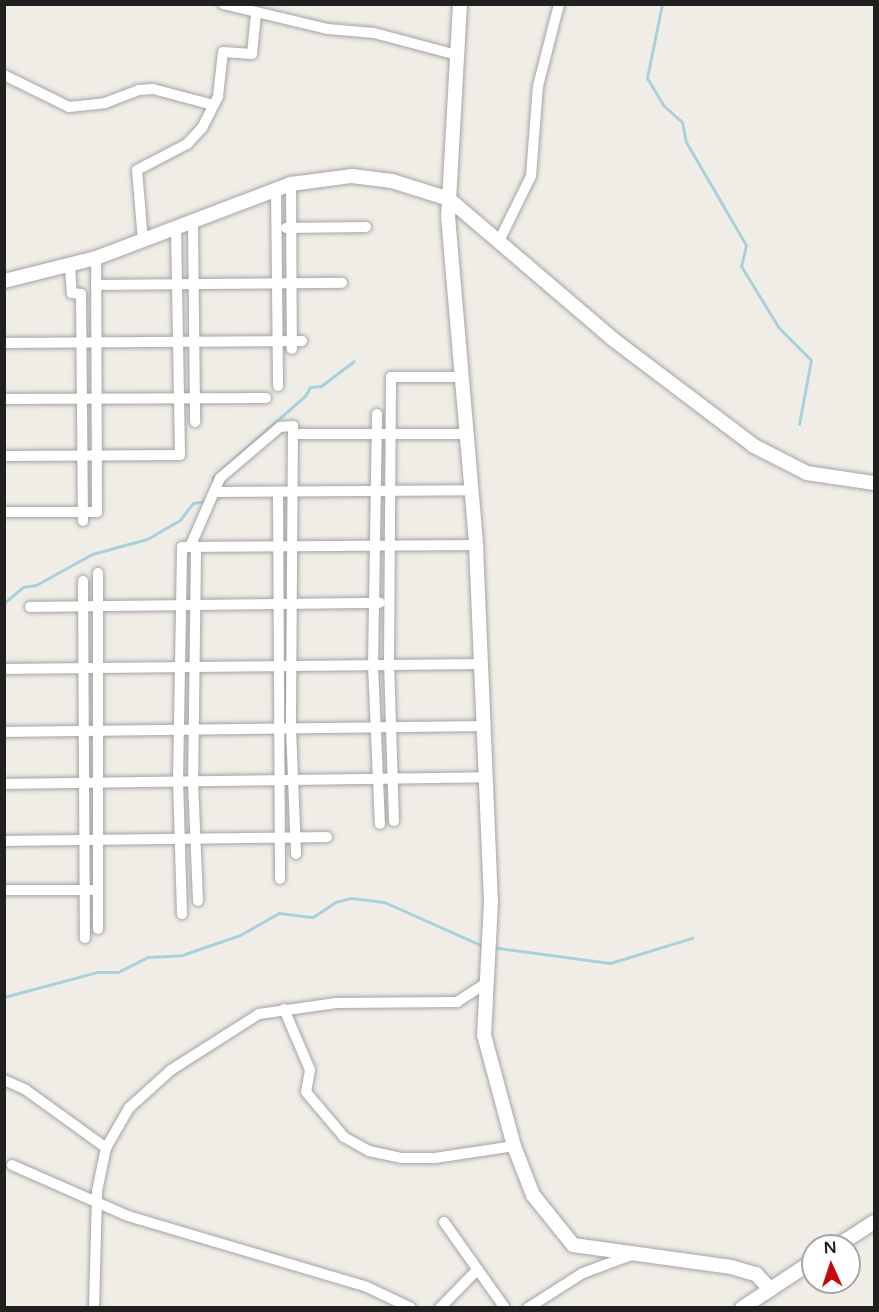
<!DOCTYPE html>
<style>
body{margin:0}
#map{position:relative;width:879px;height:1312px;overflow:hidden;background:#f0ede7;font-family:"Varela Round",sans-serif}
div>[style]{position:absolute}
.stream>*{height:3px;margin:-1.5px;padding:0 1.5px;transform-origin:1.5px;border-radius:1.5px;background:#a9d1dc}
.roads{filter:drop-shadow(0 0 2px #a4a4a4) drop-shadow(0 0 2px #a4a4a4)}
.minor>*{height:10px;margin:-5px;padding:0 5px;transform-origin:5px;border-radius:5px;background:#fff}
.tertiary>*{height:14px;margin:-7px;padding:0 7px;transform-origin:7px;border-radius:7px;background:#fff}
span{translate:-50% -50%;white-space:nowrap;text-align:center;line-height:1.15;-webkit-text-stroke:6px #fff;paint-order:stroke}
.frame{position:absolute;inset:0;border:6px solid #202020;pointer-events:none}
.north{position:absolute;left:801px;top:1234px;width:60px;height:60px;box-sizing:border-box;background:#fff;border:2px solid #a6a6a6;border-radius:50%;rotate:357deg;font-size:16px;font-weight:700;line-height:24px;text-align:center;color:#202020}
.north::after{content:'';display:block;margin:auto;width:21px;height:27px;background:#c7090c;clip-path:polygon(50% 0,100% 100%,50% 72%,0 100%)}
</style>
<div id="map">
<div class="stream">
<i style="left:662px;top:4px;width:76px;rotate:101.5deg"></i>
<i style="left:647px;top:78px;width:31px;rotate:59deg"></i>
<i style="left:663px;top:105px;width:25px;rotate:42deg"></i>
<i style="left:682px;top:122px;width:20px;rotate:79deg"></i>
<i style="left:686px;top:142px;width:119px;rotate:59.8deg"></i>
<i style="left:746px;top:245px;width:22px;rotate:103deg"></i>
<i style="left:741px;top:266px;width:73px;rotate:58.5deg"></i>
<i style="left:779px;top:328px;width:45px;rotate:45deg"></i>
<i style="left:811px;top:360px;width:65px;rotate:100.6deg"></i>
<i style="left:213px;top:484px;width:7px;rotate:-90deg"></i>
<i style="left:213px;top:477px;width:123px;rotate:-41.4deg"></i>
<i style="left:305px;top:396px;width:10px;rotate:-61deg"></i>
<i style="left:310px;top:387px;width:11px;rotate:-5deg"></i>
<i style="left:321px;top:386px;width:41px;rotate:-37.1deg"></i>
<i style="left:4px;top:603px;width:25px;rotate:-40deg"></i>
<i style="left:23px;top:587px;width:13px;rotate:-9deg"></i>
<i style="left:36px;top:585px;width:64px;rotate:-29deg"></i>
<i style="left:92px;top:554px;width:57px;rotate:-15.3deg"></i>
<i style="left:147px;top:539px;width:38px;rotate:-30deg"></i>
<i style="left:180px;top:520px;width:21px;rotate:-53deg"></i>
<i style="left:193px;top:503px;width:14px;rotate:-8deg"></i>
<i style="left:491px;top:947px;width:120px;rotate:7.7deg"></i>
<i style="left:610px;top:963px;width:86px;rotate:-17deg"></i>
<i style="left:4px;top:997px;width:96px;rotate:-15deg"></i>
<i style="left:97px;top:972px;width:21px"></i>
<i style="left:118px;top:972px;width:34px;rotate:-27deg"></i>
<i style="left:148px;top:957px;width:34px;rotate:-3deg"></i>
<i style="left:182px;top:955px;width:61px;rotate:-19deg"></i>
<i style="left:240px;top:935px;width:45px;rotate:-29.4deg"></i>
<i style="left:279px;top:913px;width:34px;rotate:7deg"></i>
<i style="left:313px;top:917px;width:27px;rotate:-34deg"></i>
<i style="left:335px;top:902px;width:16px;rotate:-14deg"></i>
<i style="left:351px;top:898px;width:33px;rotate:7deg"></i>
<i style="left:384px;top:902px;width:111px;rotate:24deg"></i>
</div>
<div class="roads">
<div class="minor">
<i style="left:223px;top:4px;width:108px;rotate:13.4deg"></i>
<i style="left:328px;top:29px;width:46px;rotate:5deg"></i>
<i style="left:374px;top:33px;width:86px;rotate:14.8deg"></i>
<i style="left:4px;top:75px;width:72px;rotate:26.2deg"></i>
<i style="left:69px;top:107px;width:36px;rotate:-6deg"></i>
<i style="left:105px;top:103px;width:36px;rotate:-21deg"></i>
<i style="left:139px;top:90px;width:14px;rotate:-4deg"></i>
<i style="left:153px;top:89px;width:62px;rotate:14.9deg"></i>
<i style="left:291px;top:184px;width:165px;rotate:89.7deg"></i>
<i style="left:276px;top:189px;width:197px;rotate:89.4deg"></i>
<i style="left:193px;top:220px;width:202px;rotate:89.4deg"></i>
<i style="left:286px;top:228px;width:80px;rotate:-0.7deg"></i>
<i style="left:143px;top:241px;width:71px;rotate:-94.8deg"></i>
<i style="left:137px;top:170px;width:56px;rotate:-27.5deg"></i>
<i style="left:187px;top:144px;width:22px;rotate:-47deg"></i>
<i style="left:202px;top:128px;width:36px;rotate:-63deg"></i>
<i style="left:218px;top:96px;width:44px;rotate:-83.5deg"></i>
<i style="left:223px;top:52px;width:29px;rotate:4deg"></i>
<i style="left:252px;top:54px;width:40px;rotate:-84.3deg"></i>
<i style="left:499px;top:241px;width:72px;rotate:-63.8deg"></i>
<i style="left:531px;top:176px;width:90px;rotate:-85.6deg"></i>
<i style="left:538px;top:86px;width:85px;rotate:-75.6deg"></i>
<i style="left:70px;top:267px;width:26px;rotate:86deg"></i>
<i style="left:72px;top:293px;width:9px;rotate:6deg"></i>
<i style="left:81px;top:294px;width:227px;rotate:89.5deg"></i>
<i style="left:96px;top:285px;width:246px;rotate:-0.5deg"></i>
<i style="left:4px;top:343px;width:298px;rotate:-0.4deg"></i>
<i style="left:4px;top:399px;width:262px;rotate:-0.2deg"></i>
<i style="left:377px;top:414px;width:251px;rotate:90.9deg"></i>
<i style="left:373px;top:665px;width:159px;rotate:87.5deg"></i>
<i style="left:293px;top:434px;width:172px"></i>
<i style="left:4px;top:456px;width:176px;rotate:-0.3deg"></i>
<i style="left:180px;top:455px;width:228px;rotate:-91deg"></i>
<i style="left:216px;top:492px;width:257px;rotate:-0.4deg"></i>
<i style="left:278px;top:492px;width:387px;rotate:89.7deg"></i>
<i style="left:4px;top:512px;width:93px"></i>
<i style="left:97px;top:512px;width:254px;rotate:-90.2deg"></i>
<i style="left:190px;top:547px;width:75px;rotate:-66.5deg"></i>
<i style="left:220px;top:478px;width:79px;rotate:-40.4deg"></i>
<i style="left:280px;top:427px;width:13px;rotate:-4deg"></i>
<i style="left:293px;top:426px;width:302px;rotate:90.4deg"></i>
<i style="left:291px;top:728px;width:126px;rotate:87.7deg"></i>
<i style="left:196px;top:549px;width:232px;rotate:90.7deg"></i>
<i style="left:193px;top:781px;width:120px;rotate:87.6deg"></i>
<i style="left:98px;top:573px;width:356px;rotate:90deg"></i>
<i style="left:83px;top:581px;width:357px;rotate:89.7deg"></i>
<i style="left:30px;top:607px;width:350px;rotate:-0.7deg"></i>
<i style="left:4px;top:669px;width:476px;rotate:-0.6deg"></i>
<i style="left:4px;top:732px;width:478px;rotate:-0.7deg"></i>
<i style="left:4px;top:784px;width:481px;rotate:-0.8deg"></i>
<i style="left:394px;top:821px;width:156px;rotate:-91.8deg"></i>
<i style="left:389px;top:665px;width:288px;rotate:-89.6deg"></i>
<i style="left:391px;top:377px;width:71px"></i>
<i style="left:4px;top:841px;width:323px;rotate:-0.7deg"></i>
<i style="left:4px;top:890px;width:87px"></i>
<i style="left:182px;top:914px;width:133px;rotate:-91.7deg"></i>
<i style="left:178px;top:781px;width:234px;rotate:-89deg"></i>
<i style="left:182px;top:547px;width:294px;rotate:-0.4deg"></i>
<i style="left:284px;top:1009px;width:66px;rotate:66.9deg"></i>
<i style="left:310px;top:1070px;width:22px;rotate:100deg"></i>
<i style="left:306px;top:1092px;width:59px;rotate:49.8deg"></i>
<i style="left:344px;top:1137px;width:29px;rotate:29deg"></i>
<i style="left:369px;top:1151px;width:34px;rotate:12deg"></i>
<i style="left:402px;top:1158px;width:33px"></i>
<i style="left:435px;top:1158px;width:80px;rotate:-8.6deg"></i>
<i style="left:4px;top:1080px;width:24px;rotate:24deg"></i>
<i style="left:26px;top:1090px;width:99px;rotate:35.9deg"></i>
<i style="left:12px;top:1165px;width:127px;rotate:23.7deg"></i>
<i style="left:128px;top:1216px;width:249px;rotate:16.5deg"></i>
<i style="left:367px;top:1287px;width:49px;rotate:25.5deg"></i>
<i style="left:444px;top:1222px;width:105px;rotate:54.7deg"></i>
<i style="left:94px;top:1308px;width:117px;rotate:-88.5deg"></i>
<i style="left:97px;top:1191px;width:44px;rotate:-78.2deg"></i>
<i style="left:106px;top:1148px;width:46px;rotate:-60.1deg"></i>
<i style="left:129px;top:1108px;width:57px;rotate:-42.1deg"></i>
<i style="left:171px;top:1070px;width:104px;rotate:-32.5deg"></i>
<i style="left:259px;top:1014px;width:78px;rotate:-8.1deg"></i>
<i style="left:336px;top:1003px;width:121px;rotate:-0.5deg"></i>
<i style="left:457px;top:1002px;width:35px;rotate:-33deg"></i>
<i style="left:440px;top:1308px;width:54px;rotate:-45.7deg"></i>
<i style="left:528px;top:1308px;width:65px;rotate:-32.5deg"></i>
<i style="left:583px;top:1273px;width:54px;rotate:-20.4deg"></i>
</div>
<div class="tertiary">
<i style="left:460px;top:4px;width:212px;rotate:93.2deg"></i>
<i style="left:448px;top:216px;width:330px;rotate:85.1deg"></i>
<i style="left:476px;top:545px;width:357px;rotate:87.6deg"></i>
<i style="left:491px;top:902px;width:133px;rotate:93deg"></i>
<i style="left:484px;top:1035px;width:115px;rotate:74.9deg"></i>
<i style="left:514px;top:1146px;width:53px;rotate:68.8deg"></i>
<i style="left:533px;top:1195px;width:64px;rotate:51.3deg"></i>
<i style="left:573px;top:1245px;width:160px;rotate:7.9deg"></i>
<i style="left:731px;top:1267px;width:26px;rotate:16deg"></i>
<i style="left:756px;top:1274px;width:21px;rotate:47deg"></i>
<i style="left:4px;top:281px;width:95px;rotate:-14deg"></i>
<i style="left:96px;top:258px;width:209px;rotate:-20.8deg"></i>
<i style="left:291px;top:184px;width:62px;rotate:-7.5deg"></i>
<i style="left:352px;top:176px;width:40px;rotate:7.1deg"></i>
<i style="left:392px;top:181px;width:60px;rotate:17.5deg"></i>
<i style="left:449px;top:199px;width:217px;rotate:40.5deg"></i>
<i style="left:614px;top:340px;width:176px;rotate:37.1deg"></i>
<i style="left:754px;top:446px;width:59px;rotate:27deg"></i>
<i style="left:807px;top:473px;width:68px;rotate:8.5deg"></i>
<i style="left:837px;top:1246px;width:44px;rotate:-33deg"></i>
<i style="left:742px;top:1308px;width:85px;rotate:-33.5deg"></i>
</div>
</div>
<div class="frame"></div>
<div class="north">N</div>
</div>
